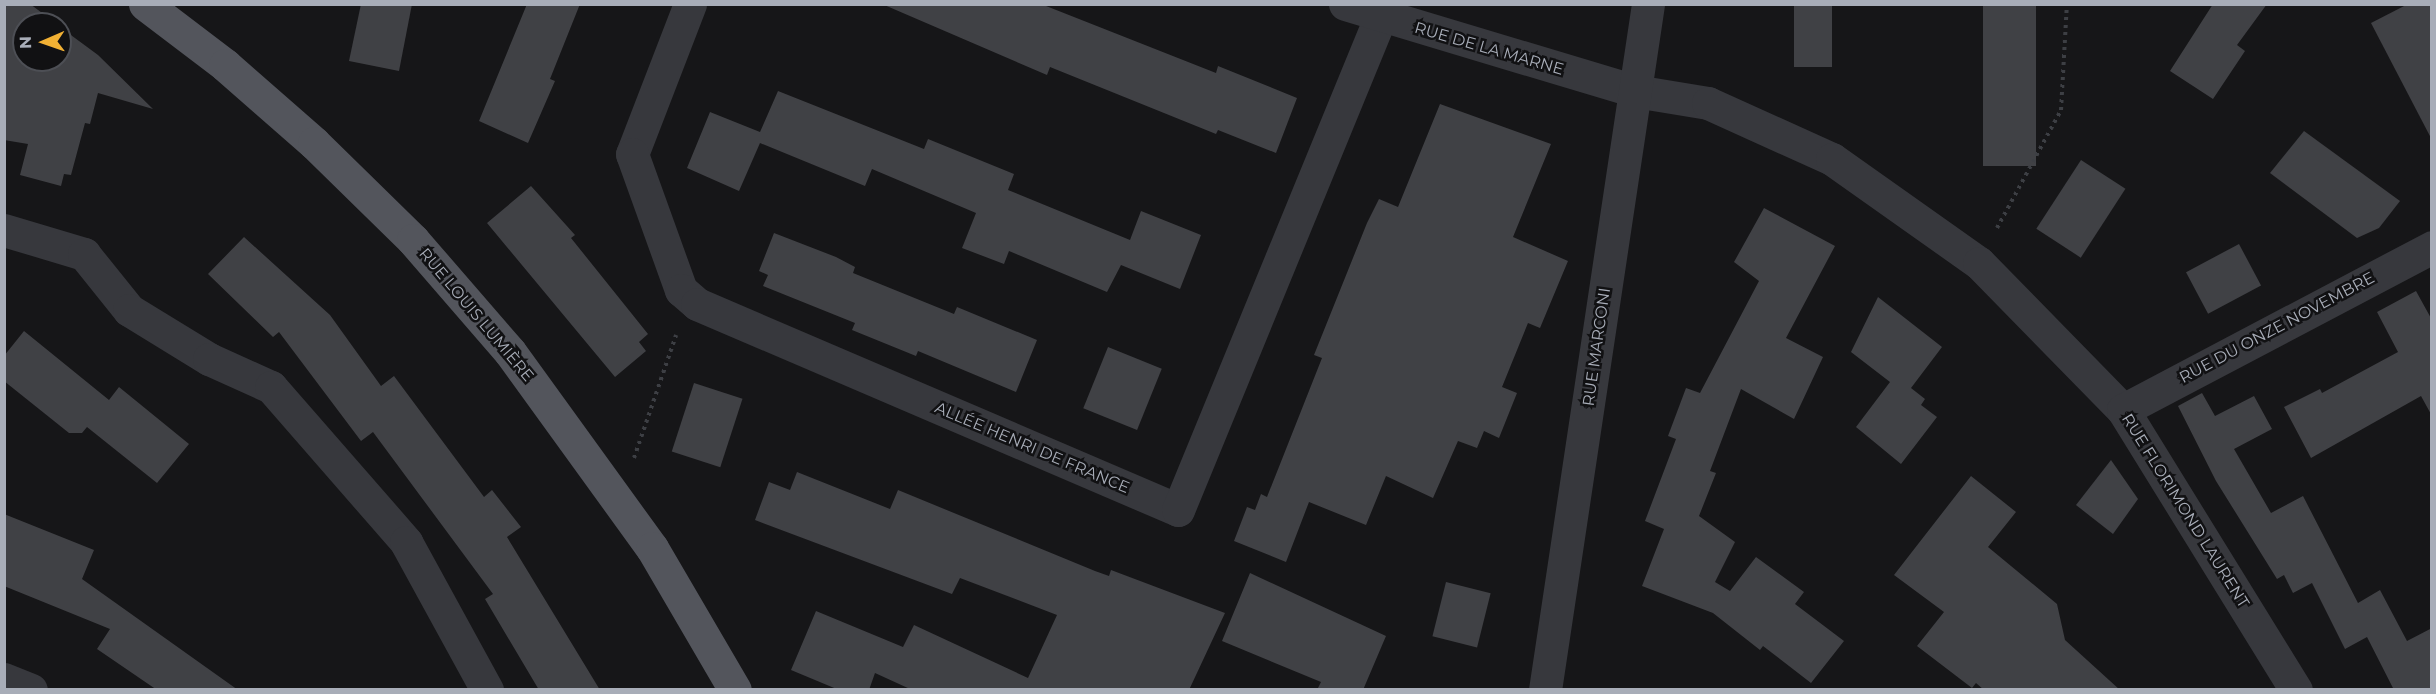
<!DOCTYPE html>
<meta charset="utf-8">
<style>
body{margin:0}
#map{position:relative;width:2436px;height:694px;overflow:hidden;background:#161618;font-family:Montserrat,sans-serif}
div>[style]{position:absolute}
.building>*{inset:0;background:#404145;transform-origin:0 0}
.path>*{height:4px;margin-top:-2px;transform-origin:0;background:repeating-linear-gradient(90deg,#3d3f44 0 3px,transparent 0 7.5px)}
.minor>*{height:33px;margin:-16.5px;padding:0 16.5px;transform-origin:16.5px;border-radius:16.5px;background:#37383d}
.major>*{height:33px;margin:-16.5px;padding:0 16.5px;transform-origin:16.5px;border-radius:16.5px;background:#53555c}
span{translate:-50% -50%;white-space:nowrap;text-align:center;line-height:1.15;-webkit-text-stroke:5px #111113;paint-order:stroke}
.street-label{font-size:16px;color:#a8adb8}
.frame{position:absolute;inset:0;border:6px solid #a8adb8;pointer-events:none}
.north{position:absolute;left:12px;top:12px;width:60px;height:60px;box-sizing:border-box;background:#111113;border:2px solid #4d4f55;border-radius:50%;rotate:268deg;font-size:16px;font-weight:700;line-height:24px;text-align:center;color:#a8adb8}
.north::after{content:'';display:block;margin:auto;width:21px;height:27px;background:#f2b134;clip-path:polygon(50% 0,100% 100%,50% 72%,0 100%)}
</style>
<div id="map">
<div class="building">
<i style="clip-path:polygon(4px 4px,30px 4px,57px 24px,24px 24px,24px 60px,60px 60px,60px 27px,98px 55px,153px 109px,98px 93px,90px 124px,85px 123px,71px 175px,64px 174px,61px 186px,20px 175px,28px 144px,4px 140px)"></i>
<i style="clip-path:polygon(361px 4px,412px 4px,399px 71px,349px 61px)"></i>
<i style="clip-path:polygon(527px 4px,580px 4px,550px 79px,555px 81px,528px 143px,479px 121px)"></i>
<i style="clip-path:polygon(882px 4px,1041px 4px,1216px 73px,1218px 66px,1297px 98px,1276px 153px,1218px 130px,1216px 134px,1050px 67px,1047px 75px)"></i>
<i style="left:1794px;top:4px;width:38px;height:63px"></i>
<i style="left:1983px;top:4px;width:53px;height:162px"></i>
<i style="clip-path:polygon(2213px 4px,2267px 4px,2237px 45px,2245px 51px,2213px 99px,2170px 71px)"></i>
<i style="clip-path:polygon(2408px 4px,2432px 4px,2432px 140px,2371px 23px)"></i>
<i style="clip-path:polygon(778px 91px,924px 149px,928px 139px,1014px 174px,1008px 190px,1130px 240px,1141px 211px,1201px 235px,1180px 289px,1121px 265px,1107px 292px,1009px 251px,1004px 264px,962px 248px,976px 213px,872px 169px,865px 186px,760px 143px,739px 191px,687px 168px,710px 112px,760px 132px)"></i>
<i style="clip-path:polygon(1440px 104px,1551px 144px,1513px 237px,1568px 261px,1540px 328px,1528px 323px,1502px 387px,1517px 393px,1499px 438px,1484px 431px,1477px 448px,1458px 441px,1433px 498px,1386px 476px,1366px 525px,1309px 502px,1286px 562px,1234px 541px,1247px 507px,1255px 510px,1261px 494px,1267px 497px,1322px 358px,1314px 355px,1367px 223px,1379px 199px,1398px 207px)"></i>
<i style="clip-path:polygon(2304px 131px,2400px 201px,2379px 228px,2357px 238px,2270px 173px)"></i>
<i style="left:2081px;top:160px;width:53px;height:82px;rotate:33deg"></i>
<i style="clip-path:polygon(531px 186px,575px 235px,571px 238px,648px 334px,639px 342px,646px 351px,615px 377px,487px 223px)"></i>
<i style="clip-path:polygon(1764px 208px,1835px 246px,1786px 338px,1823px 357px,1794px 419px,1741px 389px,1710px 471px,1716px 473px,1699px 516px,1735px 542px,1715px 582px,1730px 591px,1756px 557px,1804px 592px,1795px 604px,1844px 641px,1811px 683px,1763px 646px,1760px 650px,1713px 613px,1642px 586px,1664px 529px,1645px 521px,1676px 439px,1668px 436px,1686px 388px,1700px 393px,1759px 281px,1734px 262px)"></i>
<i style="clip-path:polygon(774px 233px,836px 257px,855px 267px,853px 273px,954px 314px,957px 307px,1037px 340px,1016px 392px,918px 351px,916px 356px,852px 330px,855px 323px,763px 286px,768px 275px,759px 271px)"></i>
<i style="clip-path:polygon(244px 237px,330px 315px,381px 386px,394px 376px,484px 497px,492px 490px,521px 527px,507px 537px,600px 690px,539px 690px,485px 599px,493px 594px,373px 432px,361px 441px,279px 332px,273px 337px,208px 274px)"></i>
<i style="left:2239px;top:244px;width:47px;height:60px;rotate:62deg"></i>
<i style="clip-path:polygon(2416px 291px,2432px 320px,2432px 416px,2421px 396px,2311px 458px,2284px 407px,2320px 389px,2322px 393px,2398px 352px,2377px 312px)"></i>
<i style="clip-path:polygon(1878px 297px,1942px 347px,1911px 388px,1925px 399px,1921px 405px,1937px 417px,1901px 464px,1856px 427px,1890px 382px,1851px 352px)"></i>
<i style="clip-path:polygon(24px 331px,109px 400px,119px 387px,189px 444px,157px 483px,87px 427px,82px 433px,69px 433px,4px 381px,4px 356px)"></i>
<i style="left:1108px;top:347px;width:58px;height:66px;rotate:22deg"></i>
<i style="left:694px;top:383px;width:51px;height:72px;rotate:18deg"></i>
<i style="clip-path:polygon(2202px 393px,2215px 416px,2254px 396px,2272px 429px,2234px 449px,2271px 513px,2303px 496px,2358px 603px,2380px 590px,2407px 641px,2432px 628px,2432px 690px,2394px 690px,2367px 637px,2345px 649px,2312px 583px,2293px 593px,2284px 575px,2277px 579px,2216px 481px,2178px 406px)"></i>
<i style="clip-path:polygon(2111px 460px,2138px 499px,2113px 534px,2076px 505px)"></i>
<i style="clip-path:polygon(797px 472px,890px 509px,898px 490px,1095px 571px,1109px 576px,1111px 570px,1225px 613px,1189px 690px,910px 689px,875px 673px,869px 690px,839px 690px,791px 670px,816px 611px,903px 647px,914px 625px,1028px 678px,1057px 615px,960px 578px,952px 594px,755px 520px,769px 482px,790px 490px)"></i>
<i style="clip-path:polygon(1971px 476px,2016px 512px,1988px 547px,2057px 604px,2065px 640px,2120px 690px,1984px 690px,1976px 683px,1972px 688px,1917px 646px,1944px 612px,1894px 575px)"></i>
<i style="clip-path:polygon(4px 514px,94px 550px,82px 579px,238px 690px,157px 690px,97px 649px,110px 629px,4px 586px)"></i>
<i style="clip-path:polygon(1250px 573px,1386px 636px,1363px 690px,1317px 690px,1321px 682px,1222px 641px)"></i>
<i style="left:1446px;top:582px;width:46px;height:56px;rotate:14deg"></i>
</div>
<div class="path">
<i style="left:1997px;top:228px;width:134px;rotate:-61.5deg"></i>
<i style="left:2061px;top:110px;width:106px;rotate:-86.8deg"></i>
<i style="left:634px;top:458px;width:130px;rotate:-71.1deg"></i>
</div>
<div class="minor">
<i style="left:690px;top:4px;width:161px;rotate:111.1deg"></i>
<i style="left:632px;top:154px;width:145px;rotate:70.2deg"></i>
<i style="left:681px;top:290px;width:21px;rotate:41deg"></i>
<i style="left:697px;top:304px;width:523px;rotate:23.18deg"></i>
<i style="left:1178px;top:510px;width:532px;rotate:-67.68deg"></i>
<i style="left:1345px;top:4px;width:303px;rotate:16.7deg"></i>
<i style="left:1635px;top:91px;width:74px;rotate:9.3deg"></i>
<i style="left:1708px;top:103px;width:136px;rotate:24.3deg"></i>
<i style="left:1832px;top:159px;width:180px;rotate:35.3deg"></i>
<i style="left:1979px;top:263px;width:206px;rotate:45.6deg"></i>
<i style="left:2123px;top:410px;width:329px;rotate:58.3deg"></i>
<i style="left:4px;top:230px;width:84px;rotate:16.7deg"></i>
<i style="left:84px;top:254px;width:72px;rotate:51.2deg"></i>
<i style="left:129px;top:310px;width:94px;rotate:31.5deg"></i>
<i style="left:209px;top:359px;width:68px;rotate:24.3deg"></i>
<i style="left:271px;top:387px;width:206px;rotate:48.9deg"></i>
<i style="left:406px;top:542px;width:169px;rotate:61.3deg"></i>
<i style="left:2123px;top:410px;width:349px;rotate:-27.8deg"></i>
<i style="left:4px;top:679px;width:29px;rotate:22deg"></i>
<i style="left:1545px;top:690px;width:694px;rotate:-81.46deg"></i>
</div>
<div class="major">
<i style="left:145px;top:4px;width:101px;rotate:37.3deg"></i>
<i style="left:225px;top:65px;width:118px;rotate:41.2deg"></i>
<i style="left:314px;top:143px;width:139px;rotate:44.4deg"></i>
<i style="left:413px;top:240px;width:148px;rotate:49.1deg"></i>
<i style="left:510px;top:352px;width:242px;rotate:54.1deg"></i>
<i style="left:652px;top:548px;width:164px;rotate:59.7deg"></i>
</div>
<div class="street-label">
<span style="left:1489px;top:49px;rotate:16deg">RUE DE LA MARNE</span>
<span style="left:476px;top:315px;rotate:50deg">RUE LOUIS LUMIÈRE</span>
<span style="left:2277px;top:328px;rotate:-28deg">RUE DU ONZE NOVEMBRE</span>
<span style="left:1597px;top:347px;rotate:-82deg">RUE MARCONI</span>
<span style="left:1032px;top:448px;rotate:23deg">ALLÉE HENRI DE FRANCE</span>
<span style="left:2185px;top:511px;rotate:58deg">RUE FLORIMOND LAURENT</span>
</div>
<div class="frame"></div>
<div class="north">N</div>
</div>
